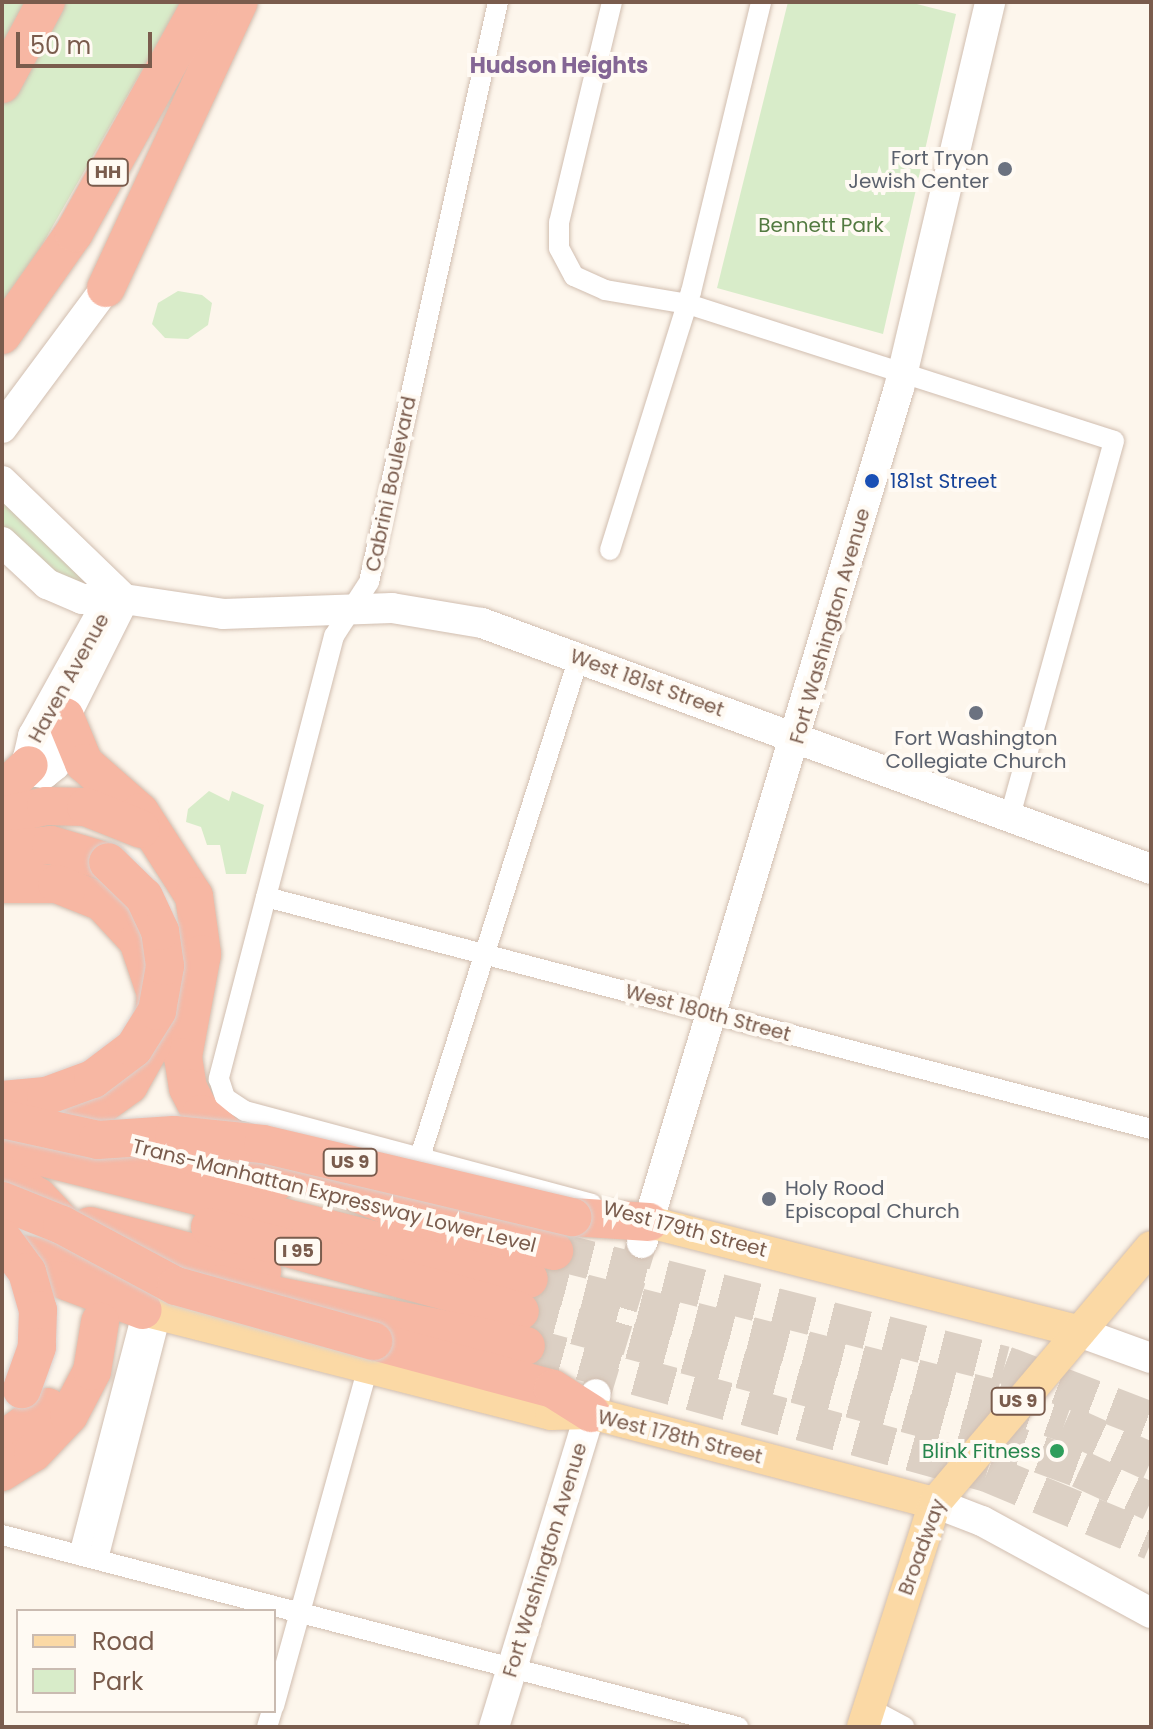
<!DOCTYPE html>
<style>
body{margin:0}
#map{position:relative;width:1153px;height:1729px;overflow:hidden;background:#fdf6ec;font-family:Poppins,sans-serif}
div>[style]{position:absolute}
.green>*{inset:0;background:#d8ecc9}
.secondary-tunnel>*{height:30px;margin-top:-15px;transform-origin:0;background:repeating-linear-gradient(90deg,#dcd0c4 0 30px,transparent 0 45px)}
.motorway-tunnel>*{height:38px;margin-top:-19px;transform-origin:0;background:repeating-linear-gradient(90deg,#dcd0c4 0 38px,transparent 0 57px)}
.roads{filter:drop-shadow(0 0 2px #d1beb0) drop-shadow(0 0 2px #d1beb0)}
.minor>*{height:20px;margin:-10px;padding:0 10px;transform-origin:10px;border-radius:10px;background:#fff}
.secondary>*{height:30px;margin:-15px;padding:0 15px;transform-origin:15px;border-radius:15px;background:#fff}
.primary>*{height:32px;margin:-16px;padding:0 16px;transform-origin:16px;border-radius:16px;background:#fbd9a5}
.motorway>*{height:38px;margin:-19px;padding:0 19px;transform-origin:19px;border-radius:19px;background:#f7b7a3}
.bridges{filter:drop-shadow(0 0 2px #dad1cd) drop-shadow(0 0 2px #dad1cd)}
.motorway-bridge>*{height:38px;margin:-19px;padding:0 19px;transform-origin:19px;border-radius:19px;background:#f7b7a3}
.dots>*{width:22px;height:22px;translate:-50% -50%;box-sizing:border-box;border:4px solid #fffaf3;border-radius:50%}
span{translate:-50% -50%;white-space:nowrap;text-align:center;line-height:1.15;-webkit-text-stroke:8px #fffaf3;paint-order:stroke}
.shield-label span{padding:2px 6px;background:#fffaf3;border:2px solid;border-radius:6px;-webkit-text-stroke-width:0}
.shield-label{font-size:18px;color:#7a5c4d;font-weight:700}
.worship-label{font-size:20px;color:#5b616d}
.right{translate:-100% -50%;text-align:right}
.left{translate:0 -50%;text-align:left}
.park-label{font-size:20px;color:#537a41}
.transit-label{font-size:20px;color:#164399}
.street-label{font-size:20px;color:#7a5c4d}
.leisure-label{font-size:20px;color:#27864d}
.neighbourhood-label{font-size:22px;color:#846695;font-weight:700}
.frame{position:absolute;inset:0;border:4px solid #7a5c4d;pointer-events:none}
.legend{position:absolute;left:16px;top:1609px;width:260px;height:104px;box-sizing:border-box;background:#fffaf3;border:2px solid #cabbb1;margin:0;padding:10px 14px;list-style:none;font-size:24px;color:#7a5c4d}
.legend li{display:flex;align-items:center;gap:16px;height:40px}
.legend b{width:40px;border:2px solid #cabbb1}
.scale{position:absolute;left:16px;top:32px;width:136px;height:36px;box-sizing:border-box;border:4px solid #7a5c4d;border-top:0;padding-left:10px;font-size:24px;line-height:28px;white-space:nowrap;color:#7a5c4d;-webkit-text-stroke:6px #fffaf3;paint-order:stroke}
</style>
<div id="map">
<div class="green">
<i style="clip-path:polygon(2px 2px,181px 2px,2px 315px)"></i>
<i style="clip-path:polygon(788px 2px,909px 2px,956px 14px,883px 334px,717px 288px)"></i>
<i style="clip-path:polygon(178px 291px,202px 295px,212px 303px,208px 325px,188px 339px,165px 338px,152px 324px,158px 303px)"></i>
<i style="clip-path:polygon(2px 500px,91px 582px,82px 596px,2px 525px)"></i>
<i style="clip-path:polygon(209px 791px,229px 801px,232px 791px,264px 805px,246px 874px,226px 874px,220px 845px,207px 845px,201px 827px,186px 822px,188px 809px)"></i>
</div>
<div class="secondary-tunnel">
<i style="left:596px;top:1394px;width:158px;rotate:-73.1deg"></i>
</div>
<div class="motorway-tunnel">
<i style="left:554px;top:1251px;width:465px;rotate:14.2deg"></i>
<i style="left:1005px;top:1365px;width:156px;rotate:21deg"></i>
<i style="left:529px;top:1279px;width:482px;rotate:14.4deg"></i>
<i style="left:996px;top:1399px;width:73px;rotate:19.2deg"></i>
<i style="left:1065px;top:1423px;width:94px;rotate:24.4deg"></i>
<i style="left:520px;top:1311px;width:483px;rotate:14.9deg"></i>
<i style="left:987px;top:1435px;width:99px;rotate:20.1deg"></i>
<i style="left:1080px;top:1469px;width:78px;rotate:24.9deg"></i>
<i style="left:526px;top:1346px;width:478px;rotate:15.4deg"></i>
<i style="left:987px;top:1473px;width:178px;rotate:22.5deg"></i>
</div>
<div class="roads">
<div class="minor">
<i style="left:498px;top:2px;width:594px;rotate:102.54deg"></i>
<i style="left:369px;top:582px;width:64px;rotate:122.9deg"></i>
<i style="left:334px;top:636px;width:458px;rotate:104.6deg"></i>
<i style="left:219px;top:1079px;width:20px;rotate:72deg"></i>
<i style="left:225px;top:1098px;width:24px;rotate:33deg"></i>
<i style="left:245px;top:1111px;width:359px;rotate:15deg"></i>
<i style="left:612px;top:2px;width:226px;rotate:103.5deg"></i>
<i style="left:559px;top:222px;width:26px;rotate:90deg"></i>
<i style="left:559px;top:248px;width:32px;rotate:62deg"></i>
<i style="left:574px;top:276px;width:34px;rotate:24deg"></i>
<i style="left:605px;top:290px;width:84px;rotate:9.6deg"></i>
<i style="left:688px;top:304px;width:447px;rotate:17.8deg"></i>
<i style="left:1114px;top:441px;width:390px;rotate:105.5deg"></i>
<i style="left:610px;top:550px;width:270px;rotate:-72.6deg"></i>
<i style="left:691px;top:292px;width:298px;rotate:-76.4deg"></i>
<i style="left:266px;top:897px;width:915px;rotate:14.69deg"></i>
<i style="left:420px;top:1157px;width:525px;rotate:-72.36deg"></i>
<i style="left:2px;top:1535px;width:761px;rotate:14.62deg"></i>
<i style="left:79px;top:1555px;width:253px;rotate:-75.4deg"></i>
<i style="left:98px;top:1559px;width:253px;rotate:-75.6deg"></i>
<i style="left:274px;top:1706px;width:352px;rotate:-74.5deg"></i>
<i style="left:869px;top:1708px;width:40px;rotate:28deg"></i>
<i style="left:267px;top:1727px;width:17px;rotate:-73deg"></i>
</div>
<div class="secondary">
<i style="left:2px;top:428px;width:174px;rotate:-53.4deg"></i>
<i style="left:2px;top:481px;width:170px;rotate:44deg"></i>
<i style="left:2px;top:542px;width:62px;rotate:43deg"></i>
<i style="left:47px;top:584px;width:38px;rotate:23deg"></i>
<i style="left:82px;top:599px;width:42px"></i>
<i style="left:124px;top:599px;width:100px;rotate:8.6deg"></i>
<i style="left:223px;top:614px;width:169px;rotate:-2deg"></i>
<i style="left:392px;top:608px;width:91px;rotate:9.5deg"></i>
<i style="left:482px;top:623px;width:713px;rotate:20.19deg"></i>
<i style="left:124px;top:599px;width:132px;rotate:116.6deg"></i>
<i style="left:65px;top:717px;width:49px;rotate:101.8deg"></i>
<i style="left:55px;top:765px;width:13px;rotate:141deg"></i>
<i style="left:45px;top:773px;width:10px;rotate:-174deg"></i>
<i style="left:35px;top:772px;width:16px;rotate:-117deg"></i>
<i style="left:28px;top:758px;width:23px;rotate:-77deg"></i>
<i style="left:33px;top:736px;width:134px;rotate:-60.9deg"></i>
<i style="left:98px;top:619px;width:33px;rotate:-38deg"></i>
<i style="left:642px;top:1243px;width:893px;rotate:-73.27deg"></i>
<i style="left:899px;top:388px;width:397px;rotate:-76.7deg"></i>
<i style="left:1079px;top:1332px;width:77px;rotate:19.9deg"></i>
<i style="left:935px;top:1503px;width:50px;rotate:21deg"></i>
<i style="left:982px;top:1521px;width:192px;rotate:28.6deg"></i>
<i style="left:494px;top:1727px;width:348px;rotate:-73deg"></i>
</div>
<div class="primary">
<i style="left:649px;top:1222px;width:444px;rotate:14.3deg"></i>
<i style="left:143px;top:1310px;width:421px;rotate:14.3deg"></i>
<i style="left:551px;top:1414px;width:40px;rotate:-1.4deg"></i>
<i style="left:591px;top:1413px;width:356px;rotate:14.7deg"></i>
<i style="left:863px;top:1727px;width:235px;rotate:-72.2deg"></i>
<i style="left:935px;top:1503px;width:335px;rotate:-49.8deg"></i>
</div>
<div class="motorway">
<i style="left:2px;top:84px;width:93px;rotate:-61.8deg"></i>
<i style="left:106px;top:288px;width:315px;rotate:-65.1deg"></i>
<i style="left:2px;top:335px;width:125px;rotate:-54.8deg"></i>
<i style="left:74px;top:233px;width:264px;rotate:-61deg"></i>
<i style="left:65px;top:717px;width:50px;rotate:67.6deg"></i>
<i style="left:84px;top:763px;width:74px;rotate:41.2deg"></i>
<i style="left:140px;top:812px;width:100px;rotate:57.3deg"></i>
<i style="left:194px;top:896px;width:59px;rotate:82.1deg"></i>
<i style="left:202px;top:954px;width:105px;rotate:100.5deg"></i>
<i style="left:183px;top:1057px;width:31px;rotate:81deg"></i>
<i style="left:188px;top:1088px;width:29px;rotate:63deg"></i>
<i style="left:201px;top:1114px;width:50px;rotate:39.4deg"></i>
<i style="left:240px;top:1146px;width:196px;rotate:21.9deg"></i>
<i style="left:2px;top:791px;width:37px;rotate:-44deg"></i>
<i style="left:2px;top:816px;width:45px;rotate:-12.8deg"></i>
<i style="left:46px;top:806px;width:40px;rotate:1.4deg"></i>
<i style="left:86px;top:807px;width:59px;rotate:21.8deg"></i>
<i style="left:2px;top:850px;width:49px;rotate:-5.8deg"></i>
<i style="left:51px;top:845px;width:59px;rotate:16.6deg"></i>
<i style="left:2px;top:884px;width:55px"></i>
<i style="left:57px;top:884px;width:48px;rotate:21.8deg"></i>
<i style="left:102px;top:902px;width:53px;rotate:47.3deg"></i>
<i style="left:138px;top:941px;width:56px;rotate:71.2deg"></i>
<i style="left:156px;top:994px;width:50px;rotate:94.6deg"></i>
<i style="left:152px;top:1044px;width:47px;rotate:119.3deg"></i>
<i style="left:129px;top:1085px;width:48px;rotate:144.3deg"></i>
<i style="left:90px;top:1113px;width:61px;rotate:163.9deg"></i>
<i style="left:118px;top:1142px;width:163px;rotate:14.2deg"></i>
<i style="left:2px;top:1147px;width:543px;rotate:14.06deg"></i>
<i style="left:2px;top:1174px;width:43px;rotate:32.6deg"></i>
<i style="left:38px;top:1197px;width:47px;rotate:46.7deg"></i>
<i style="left:398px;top:1212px;width:161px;rotate:14deg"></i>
<i style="left:573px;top:1217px;width:76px;rotate:3.8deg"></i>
<i style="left:90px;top:1226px;width:178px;rotate:14.7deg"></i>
<i style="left:210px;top:1227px;width:321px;rotate:15.2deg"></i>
<i style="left:2px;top:1251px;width:151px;rotate:9.2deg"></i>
<i style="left:63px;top:1280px;width:85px;rotate:20.6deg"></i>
<i style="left:219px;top:1284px;width:313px;rotate:11.4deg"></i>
<i style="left:373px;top:1341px;width:186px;rotate:14.9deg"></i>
<i style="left:553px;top:1389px;width:45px;rotate:32.3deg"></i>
<i style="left:2px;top:1441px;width:57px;rotate:-36.5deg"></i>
<i style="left:2px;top:1472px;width:36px;rotate:-32deg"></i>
<i style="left:33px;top:1453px;width:52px;rotate:-46.5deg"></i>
<i style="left:69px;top:1415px;width:50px;rotate:-62.4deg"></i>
<i style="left:92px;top:1371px;width:50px;rotate:-80.7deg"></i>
</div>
</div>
<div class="bridges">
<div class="motorway-bridge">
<i style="left:2px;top:1100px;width:44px;rotate:-5.2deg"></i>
<i style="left:46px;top:1096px;width:50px;rotate:-19.9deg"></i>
<i style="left:93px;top:1079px;width:51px;rotate:-37.1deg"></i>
<i style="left:134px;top:1048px;width:44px;rotate:-58.1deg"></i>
<i style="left:157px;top:1011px;width:46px;rotate:-79.9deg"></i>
<i style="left:165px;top:966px;width:35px;rotate:-98deg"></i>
<i style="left:160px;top:931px;width:38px;rotate:-115deg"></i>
<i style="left:144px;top:897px;width:50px;rotate:-135.8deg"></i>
<i style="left:2px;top:1119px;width:98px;rotate:12.3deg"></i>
<i style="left:98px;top:1140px;width:76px;rotate:-3.8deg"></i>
<i style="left:174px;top:1135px;width:89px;rotate:5.8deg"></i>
<i style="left:263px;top:1144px;width:318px;rotate:13.3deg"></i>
<i style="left:2px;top:1201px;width:65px;rotate:21.8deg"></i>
<i style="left:62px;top:1225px;width:129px;rotate:28.2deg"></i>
<i style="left:176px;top:1286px;width:205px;rotate:15.6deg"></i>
<i style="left:2px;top:1238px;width:42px;rotate:53.7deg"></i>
<i style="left:27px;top:1272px;width:40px;rotate:74deg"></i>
<i style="left:38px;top:1310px;width:37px;rotate:92deg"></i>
<i style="left:37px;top:1347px;width:45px;rotate:109.7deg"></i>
</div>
</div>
<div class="dots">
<i style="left:1005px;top:169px;background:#6b7280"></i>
<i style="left:872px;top:481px;background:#1a4fb4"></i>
<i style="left:976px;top:713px;background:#6b7280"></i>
<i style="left:769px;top:1199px;background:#6b7280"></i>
<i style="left:1057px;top:1451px;background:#2e9e5b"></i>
</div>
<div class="shield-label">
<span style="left:108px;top:172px">HH</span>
<span style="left:350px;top:1162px">US 9</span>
<span style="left:298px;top:1251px">I 95</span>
<span style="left:1018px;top:1401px">US 9</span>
</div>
<div class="worship-label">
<span class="right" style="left:989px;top:170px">Fort Tryon<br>Jewish Center</span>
<span style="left:976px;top:750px">Fort Washington<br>Collegiate Church</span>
<span class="left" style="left:785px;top:1200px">Holy Rood<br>Episcopal Church</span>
</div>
<div class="park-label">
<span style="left:821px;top:225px">Bennett Park</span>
</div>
<div class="transit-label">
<span class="left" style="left:890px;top:481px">181st Street</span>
</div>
<div class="street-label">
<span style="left:391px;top:484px;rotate:-78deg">Cabrini Boulevard</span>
<span style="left:830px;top:626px;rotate:-74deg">Fort Washington Avenue</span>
<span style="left:69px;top:678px;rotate:-61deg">Haven Avenue</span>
<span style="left:647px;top:683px;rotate:20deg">West 181st Street</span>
<span style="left:708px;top:1013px;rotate:15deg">West 180th Street</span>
<span style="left:334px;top:1196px;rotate:14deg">Trans-Manhattan Expressway Lower Level</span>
<span style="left:685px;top:1229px;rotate:15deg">West 179th Street</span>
<span style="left:680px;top:1437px;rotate:14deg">West 178th Street</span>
<span style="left:922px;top:1547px;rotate:-70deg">Broadway</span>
<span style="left:545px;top:1560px;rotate:-73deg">Fort Washington Avenue</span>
</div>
<div class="leisure-label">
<span class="right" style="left:1041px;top:1451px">Blink Fitness</span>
</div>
<div class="neighbourhood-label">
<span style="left:559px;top:66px">Hudson Heights</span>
</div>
<div class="frame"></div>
<ul class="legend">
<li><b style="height:10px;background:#fbd9a5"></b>Road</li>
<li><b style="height:22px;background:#d8ecc9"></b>Park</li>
</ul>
<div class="scale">50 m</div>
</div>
